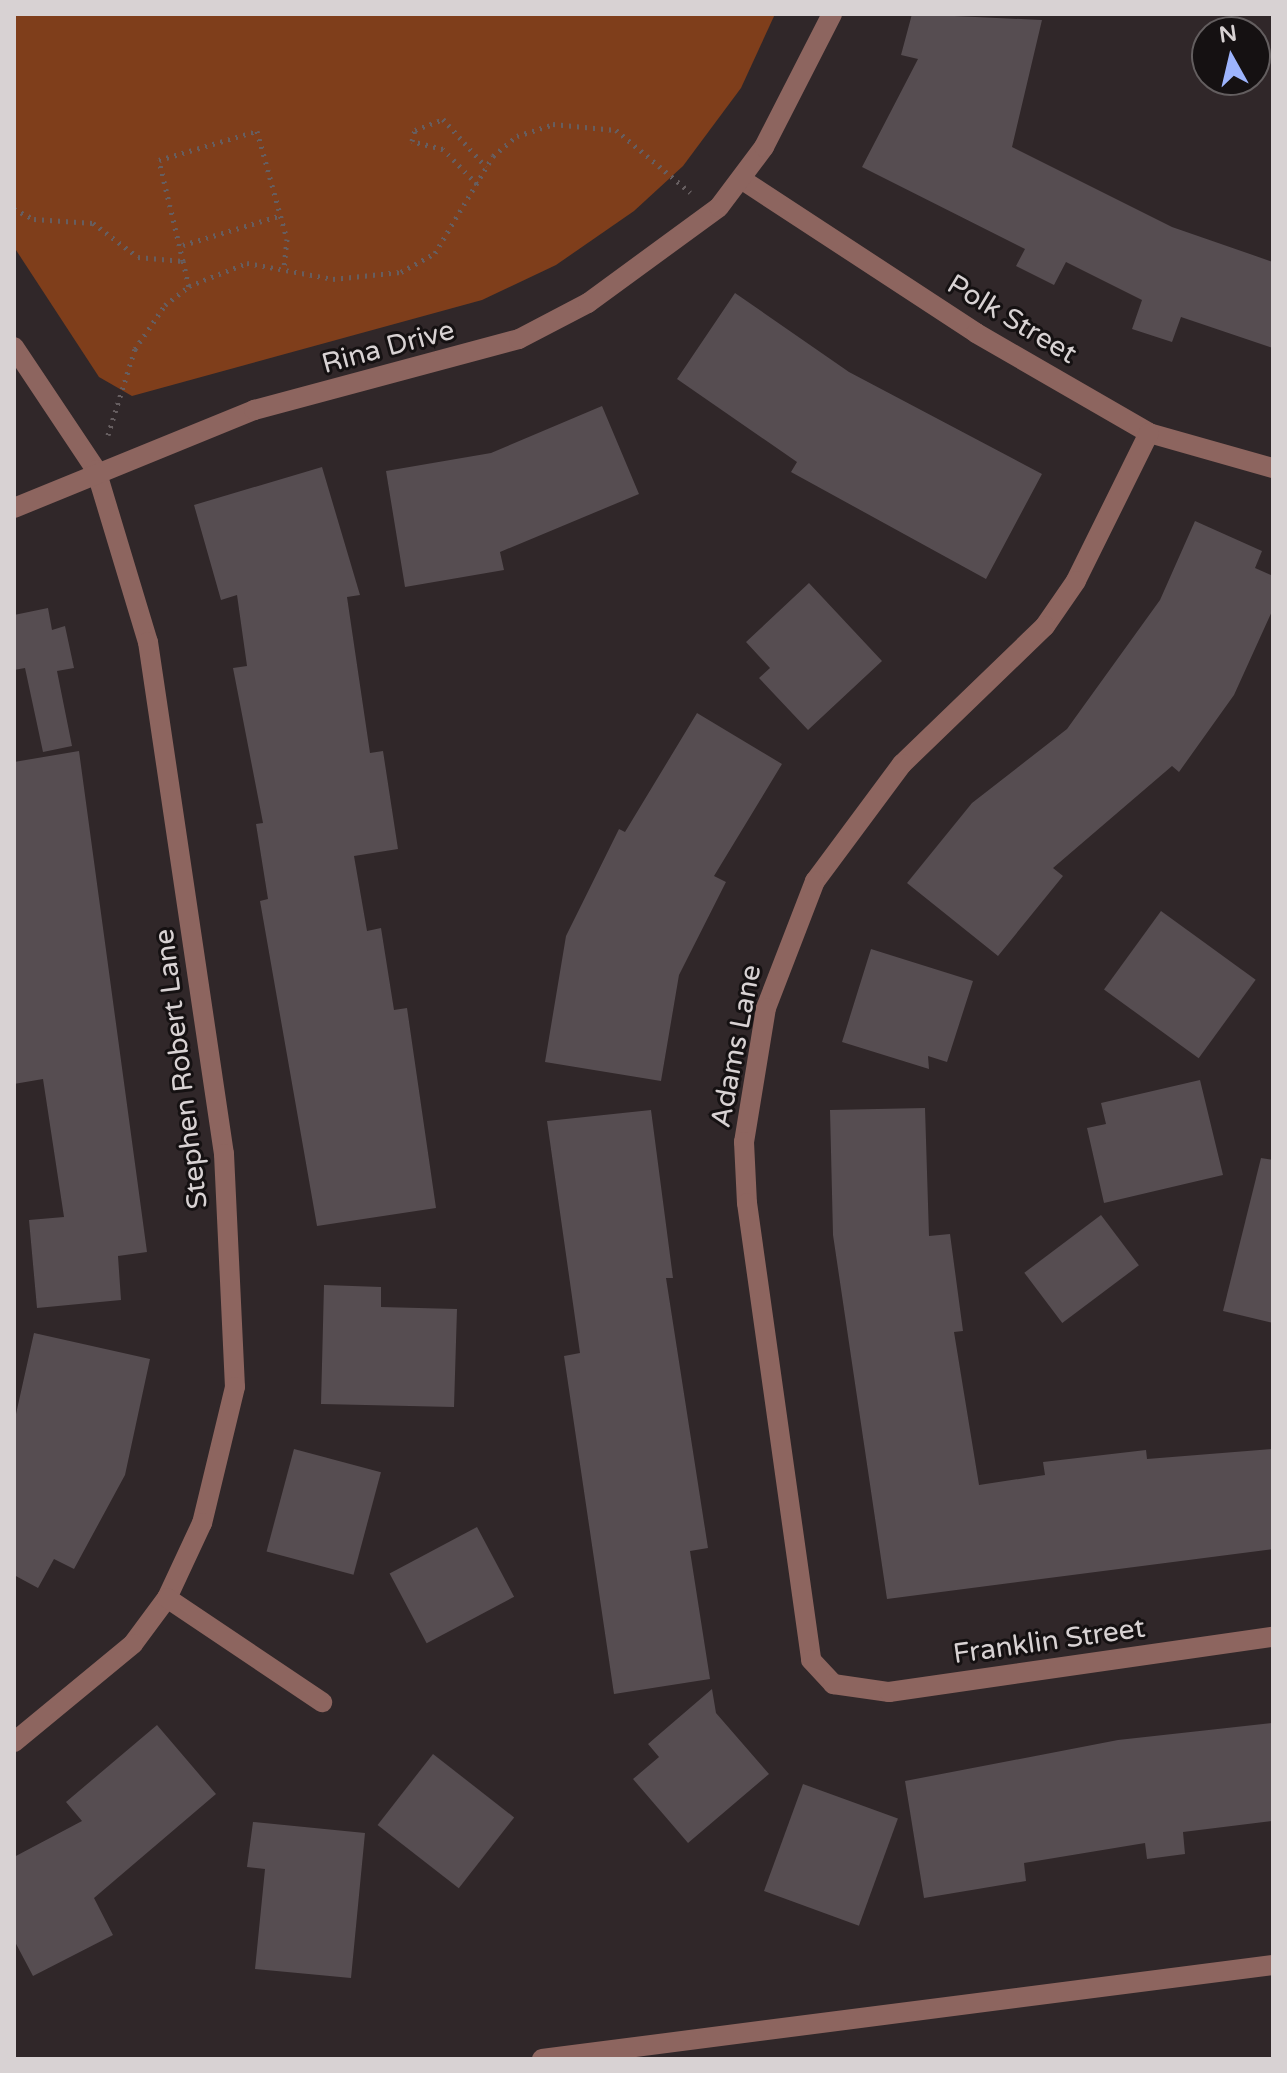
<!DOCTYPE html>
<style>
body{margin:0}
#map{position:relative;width:1287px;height:2073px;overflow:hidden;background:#302729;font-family:"Varela Round",sans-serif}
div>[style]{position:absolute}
.green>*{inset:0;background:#7f3e1b}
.building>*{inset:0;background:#564d51;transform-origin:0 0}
.path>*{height:5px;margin-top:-2.5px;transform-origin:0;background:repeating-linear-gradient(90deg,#665e60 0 2px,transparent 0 8px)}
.minor>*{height:20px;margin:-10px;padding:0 10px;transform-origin:10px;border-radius:10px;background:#8d655f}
span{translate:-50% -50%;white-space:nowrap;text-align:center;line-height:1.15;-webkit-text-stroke:6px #151112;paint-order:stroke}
.street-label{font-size:28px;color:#d8d2d3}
.frame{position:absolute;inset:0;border:16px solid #d8d2d3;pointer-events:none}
.north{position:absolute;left:1191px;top:16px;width:80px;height:80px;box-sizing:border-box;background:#151112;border:2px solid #635e5f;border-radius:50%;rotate:352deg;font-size:22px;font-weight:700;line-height:32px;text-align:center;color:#d8d2d3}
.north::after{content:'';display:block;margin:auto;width:28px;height:36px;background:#9db4fd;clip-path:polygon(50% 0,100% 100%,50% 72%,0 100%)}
</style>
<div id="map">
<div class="green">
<i style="clip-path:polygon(14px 14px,775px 14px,741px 88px,683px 166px,634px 211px,556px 265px,482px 300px,132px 396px,99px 377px,14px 247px)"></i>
</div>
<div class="building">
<i style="clip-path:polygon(912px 14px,1042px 20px,1012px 147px,1172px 227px,1273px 262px,1273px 348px,1181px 317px,1172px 342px,1132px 329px,1142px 300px,1066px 262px,1054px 285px,1016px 266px,1025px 249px,862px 167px,918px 59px,901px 55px)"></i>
<i style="clip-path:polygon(735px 293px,849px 372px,1042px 474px,986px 579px,791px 472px,797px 462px,677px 379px)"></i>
<i style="clip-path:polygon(602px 406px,639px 494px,500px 552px,504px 570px,405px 587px,386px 471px,491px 453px)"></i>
<i style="clip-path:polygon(322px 467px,360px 595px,347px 597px,370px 753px,383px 751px,398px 849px,354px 856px,367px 931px,381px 928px,394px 1010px,407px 1008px,436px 1208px,317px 1226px,260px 901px,268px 899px,256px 824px,263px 823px,233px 668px,247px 666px,237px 595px,221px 600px,194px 505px)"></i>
<i style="clip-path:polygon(1195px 521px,1262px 551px,1255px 568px,1273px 576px,1273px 609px,1234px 695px,1179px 772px,1172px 766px,1053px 868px,1063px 876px,998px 956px,907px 883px,972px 803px,1067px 729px,1160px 600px)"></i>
<i style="clip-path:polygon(809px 583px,882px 661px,808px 730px,759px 678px,770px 668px,746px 642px)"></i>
<i style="clip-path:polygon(48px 608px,52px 630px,65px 626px,74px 668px,57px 671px,72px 746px,43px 752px,25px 668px,14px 670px,14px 615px)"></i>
<i style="clip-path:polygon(697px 713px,782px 764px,714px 876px,726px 882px,679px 975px,661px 1081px,545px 1062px,566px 936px,619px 829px,625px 832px)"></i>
<i style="clip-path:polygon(79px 751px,147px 1252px,118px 1256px,121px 1300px,37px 1308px,29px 1220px,64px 1217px,43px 1079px,14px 1084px,14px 762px)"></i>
<i style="left:1161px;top:911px;width:117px;height:97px;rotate:36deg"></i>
<i style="clip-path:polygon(871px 949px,973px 981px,947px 1062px,928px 1056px,929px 1069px,842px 1042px)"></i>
<i style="clip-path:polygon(1200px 1080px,1223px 1175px,1104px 1203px,1087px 1128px,1106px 1124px,1101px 1103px)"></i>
<i style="clip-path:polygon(925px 1108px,929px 1236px,950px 1234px,963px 1331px,954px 1332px,979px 1485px,1045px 1475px,1043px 1462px,1146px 1450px,1147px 1459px,1273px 1449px,1273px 1549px,887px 1599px,833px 1235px,830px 1110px)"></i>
<i style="clip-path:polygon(651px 1110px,673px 1278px,666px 1278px,708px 1548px,690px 1551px,710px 1679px,614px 1694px,564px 1356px,580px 1353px,547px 1121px)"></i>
<i style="clip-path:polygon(1261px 1158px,1273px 1160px,1273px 1323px,1223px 1311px)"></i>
<i style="left:1101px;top:1215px;width:63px;height:96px;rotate:53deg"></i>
<i style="clip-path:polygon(324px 1285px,381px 1287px,381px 1307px,457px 1309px,454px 1407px,321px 1404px)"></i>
<i style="clip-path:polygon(34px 1333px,150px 1359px,125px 1475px,74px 1569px,54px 1559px,38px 1588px,14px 1575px,14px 1423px)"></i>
<i style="left:294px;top:1449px;width:90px;height:106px;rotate:15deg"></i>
<i style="left:477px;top:1527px;width:79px;height:99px;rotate:62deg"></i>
<i style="clip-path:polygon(712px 1689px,716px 1713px,769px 1774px,688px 1843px,633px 1779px,659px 1757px,648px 1744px)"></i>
<i style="clip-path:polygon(1273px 1723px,1273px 1821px,1183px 1832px,1185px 1854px,1147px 1859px,1145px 1843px,1024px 1863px,1026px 1881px,924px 1898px,905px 1781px,1118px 1740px)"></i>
<i style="clip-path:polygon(157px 1725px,216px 1794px,94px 1898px,113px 1935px,33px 1976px,14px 1940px,14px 1857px,82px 1821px,66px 1802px)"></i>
<i style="left:433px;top:1754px;width:103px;height:90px;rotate:38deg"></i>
<i style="left:803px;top:1784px;width:101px;height:114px;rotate:20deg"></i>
<i style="clip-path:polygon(253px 1822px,365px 1833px,351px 1978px,255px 1969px,265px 1869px,247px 1867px)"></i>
</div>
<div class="path">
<i style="left:477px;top:184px;width:49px;rotate:-134.2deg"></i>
<i style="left:443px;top:149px;width:32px;rotate:-166deg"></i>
<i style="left:412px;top:141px;width:11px;rotate:-75deg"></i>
<i style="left:415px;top:130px;width:30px;rotate:-21deg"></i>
<i style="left:443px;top:119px;width:64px;rotate:48.1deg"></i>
<i style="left:14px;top:209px;width:22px;rotate:27deg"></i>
<i style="left:34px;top:219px;width:59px;rotate:3.9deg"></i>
<i style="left:93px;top:223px;width:56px;rotate:37.1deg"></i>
<i style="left:138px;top:257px;width:45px;rotate:5.1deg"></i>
<i style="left:183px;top:261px;width:26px;rotate:77deg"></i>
<i style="left:183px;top:245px;width:103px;rotate:-16.9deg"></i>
<i style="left:183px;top:261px;width:104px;rotate:-103.4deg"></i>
<i style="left:159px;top:160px;width:102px;rotate:-16.5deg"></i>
<i style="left:257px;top:131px;width:112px;rotate:74.5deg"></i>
<i style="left:287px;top:239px;width:28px;rotate:96deg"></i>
<i style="left:108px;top:435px;width:90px;rotate:-72.6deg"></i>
<i style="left:135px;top:349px;width:53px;rotate:-55.7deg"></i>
<i style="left:165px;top:305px;width:31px;rotate:-38deg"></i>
<i style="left:189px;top:286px;width:62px;rotate:-21.6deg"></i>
<i style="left:247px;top:263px;width:87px;rotate:10.5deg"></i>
<i style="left:333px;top:279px;width:68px;rotate:-5.9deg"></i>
<i style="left:401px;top:272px;width:39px;rotate:-29deg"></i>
<i style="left:435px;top:253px;width:113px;rotate:-59.1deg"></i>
<i style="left:493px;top:156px;width:31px;rotate:-40deg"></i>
<i style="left:517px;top:136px;width:38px;rotate:-18deg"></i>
<i style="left:553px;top:124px;width:63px;rotate:5.4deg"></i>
<i style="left:616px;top:130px;width:97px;rotate:40deg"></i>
</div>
<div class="minor">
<i style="left:741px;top:179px;width:281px;rotate:33.2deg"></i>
<i style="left:976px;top:333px;width:200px;rotate:30deg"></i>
<i style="left:1149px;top:433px;width:129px;rotate:15.8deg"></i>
<i style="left:14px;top:347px;width:148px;rotate:56.3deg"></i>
<i style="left:96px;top:470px;width:180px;rotate:73.2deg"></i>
<i style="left:148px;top:642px;width:518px;rotate:81.56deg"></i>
<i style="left:224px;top:1154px;width:233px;rotate:87.3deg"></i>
<i style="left:235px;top:1387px;width:140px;rotate:103.6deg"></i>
<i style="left:202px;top:1523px;width:83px;rotate:115deg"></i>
<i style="left:167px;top:1598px;width:57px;rotate:126.5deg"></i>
<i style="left:133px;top:1644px;width:154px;rotate:140.5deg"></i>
<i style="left:1149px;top:433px;width:165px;rotate:116.3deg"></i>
<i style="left:1076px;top:581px;width:55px;rotate:124.6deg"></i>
<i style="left:1045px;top:626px;width:199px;rotate:136deg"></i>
<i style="left:902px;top:764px;width:146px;rotate:126.6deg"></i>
<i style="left:815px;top:881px;width:136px;rotate:111.1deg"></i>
<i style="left:766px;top:1008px;width:136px;rotate:99.3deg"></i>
<i style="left:744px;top:1142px;width:61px;rotate:87.2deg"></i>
<i style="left:747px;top:1203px;width:461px;rotate:82deg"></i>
<i style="left:811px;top:1660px;width:33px;rotate:47deg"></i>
<i style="left:833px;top:1684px;width:57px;rotate:8.1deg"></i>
<i style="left:889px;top:1692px;width:388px;rotate:-8.2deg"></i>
<i style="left:14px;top:508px;width:259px;rotate:-22.2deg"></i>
<i style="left:254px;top:410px;width:274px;rotate:-15deg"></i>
<i style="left:519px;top:339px;width:78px;rotate:-27.6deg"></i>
<i style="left:588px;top:303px;width:162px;rotate:-36.2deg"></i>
<i style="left:719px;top:207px;width:75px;rotate:-53.1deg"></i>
<i style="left:764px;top:147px;width:149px;rotate:-62.9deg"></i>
<i style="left:167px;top:1598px;width:187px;rotate:33.9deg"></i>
<i style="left:542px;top:2059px;width:737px;rotate:-7.33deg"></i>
</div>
<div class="street-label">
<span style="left:1012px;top:319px;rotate:31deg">Polk Street</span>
<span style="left:388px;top:347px;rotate:-15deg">Rina Drive</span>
<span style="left:736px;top:1046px;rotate:-79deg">Adams Lane</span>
<span style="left:181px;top:1069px;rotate:-97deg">Stephen Robert Lane</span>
<span style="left:1049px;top:1641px;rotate:-8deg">Franklin Street</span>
</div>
<div class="frame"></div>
<div class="north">N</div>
</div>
